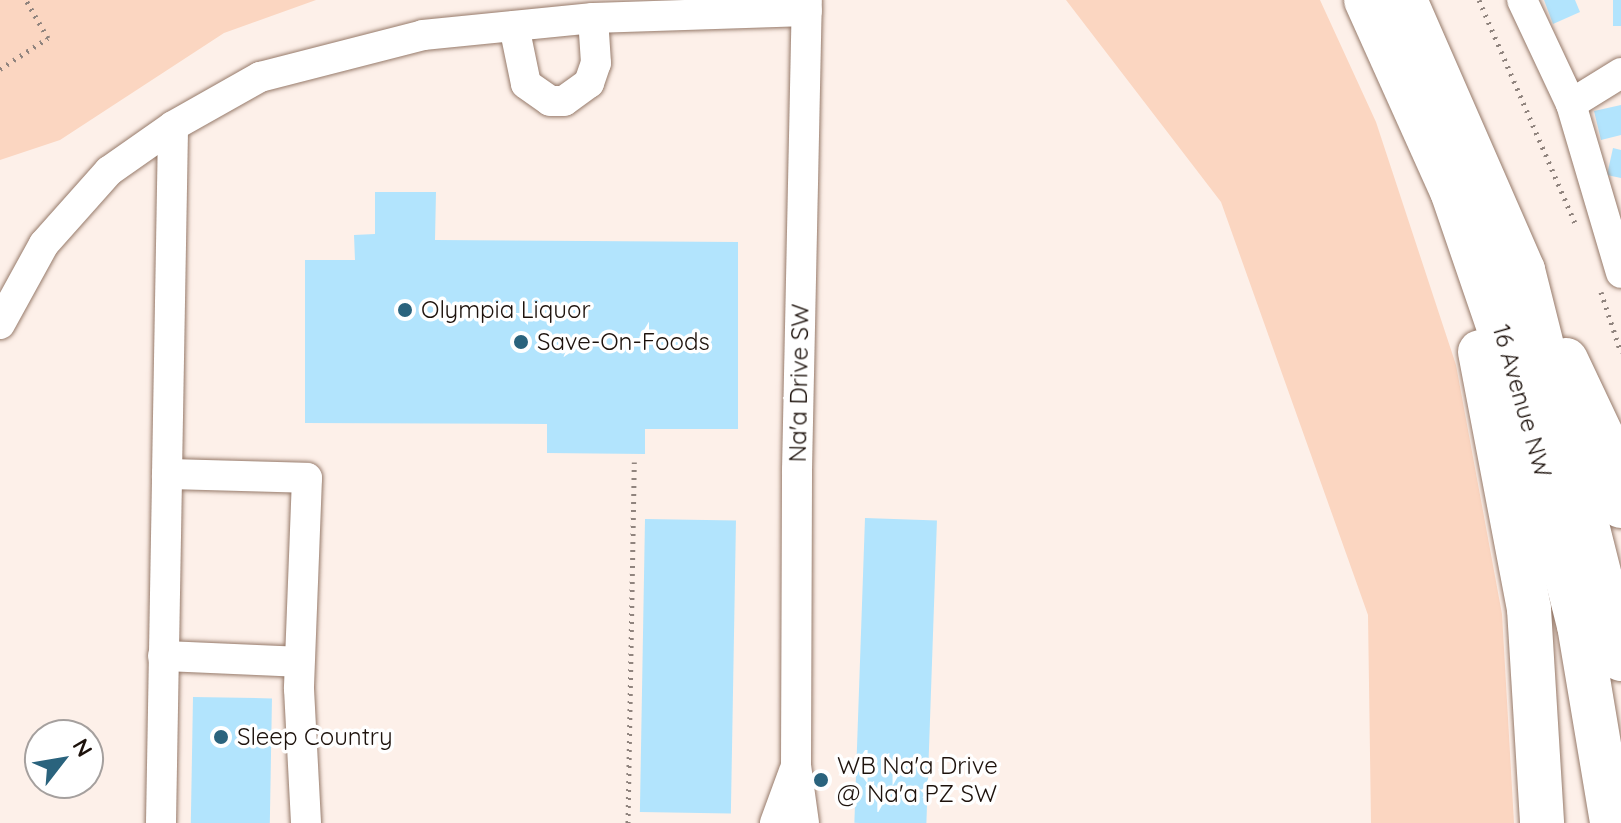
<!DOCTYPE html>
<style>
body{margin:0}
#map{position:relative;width:1621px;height:823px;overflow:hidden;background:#fdf0e9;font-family:Quicksand,sans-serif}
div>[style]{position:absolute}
.green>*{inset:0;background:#fbd6c1}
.building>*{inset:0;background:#b2e4fd;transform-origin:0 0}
.path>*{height:5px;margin-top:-2.5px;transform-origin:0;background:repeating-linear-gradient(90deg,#90847e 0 2px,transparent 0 8px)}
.roads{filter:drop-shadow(0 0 2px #967a6a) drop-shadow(0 0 2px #967a6a)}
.minor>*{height:30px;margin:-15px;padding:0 15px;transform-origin:15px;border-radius:15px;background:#fff}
.highway>*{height:44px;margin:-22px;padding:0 22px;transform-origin:22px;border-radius:22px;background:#fff}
.dots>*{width:22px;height:22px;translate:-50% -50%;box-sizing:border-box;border:4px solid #fff;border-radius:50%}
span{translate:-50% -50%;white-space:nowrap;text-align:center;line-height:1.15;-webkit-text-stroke:7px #fff;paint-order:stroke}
.poi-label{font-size:24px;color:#1d120c}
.left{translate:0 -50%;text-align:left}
.street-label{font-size:24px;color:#1d120c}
.north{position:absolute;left:24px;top:719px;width:80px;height:80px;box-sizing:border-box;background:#fff;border:2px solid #a5a09e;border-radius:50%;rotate:59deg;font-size:22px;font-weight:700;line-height:32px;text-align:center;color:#1d120c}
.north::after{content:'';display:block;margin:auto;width:28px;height:36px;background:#2a637d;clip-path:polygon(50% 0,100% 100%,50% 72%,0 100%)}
</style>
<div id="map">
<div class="green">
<i style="clip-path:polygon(0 0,316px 0,224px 33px,60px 140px,0 160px)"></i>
<i style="clip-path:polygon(1066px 0,1320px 0,1376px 122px,1456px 365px,1502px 614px,1514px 823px,1371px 823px,1368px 615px,1221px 202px)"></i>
</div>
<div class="building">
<i style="clip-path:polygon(1544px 0,1575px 0,1580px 12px,1553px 24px)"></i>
<i style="left:1613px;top:0;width:8px;height:26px"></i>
<i style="clip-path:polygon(1621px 105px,1621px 135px,1601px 140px,1594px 111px)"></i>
<i style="clip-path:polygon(1613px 148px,1621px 150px,1621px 178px,1607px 175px)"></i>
<i style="clip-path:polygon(375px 192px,436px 192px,435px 240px,738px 242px,738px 429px,645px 429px,645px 454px,547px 453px,547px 424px,305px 423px,305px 260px,355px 260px,354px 235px,375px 234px)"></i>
<i style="left:865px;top:518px;width:72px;height:305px;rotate:2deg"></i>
<i style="left:645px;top:519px;width:91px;height:293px;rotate:1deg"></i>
<i style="left:193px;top:697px;width:79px;height:126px;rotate:1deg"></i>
</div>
<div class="path">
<i style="left:1479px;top:0;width:243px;rotate:66.7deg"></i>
<i style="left:0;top:69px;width:57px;rotate:-32.9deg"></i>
<i style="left:48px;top:38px;width:44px;rotate:-120.1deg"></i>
<i style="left:1601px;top:292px;width:64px;rotate:71.8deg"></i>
<i style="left:628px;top:823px;width:361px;rotate:-89deg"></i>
</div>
<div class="roads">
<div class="minor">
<i style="left:1522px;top:0;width:115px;rotate:64.8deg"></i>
<i style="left:1571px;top:104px;width:176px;rotate:73.5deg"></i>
<i style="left:514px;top:26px;width:59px;rotate:78.3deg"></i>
<i style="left:526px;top:84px;width:29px;rotate:35deg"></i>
<i style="left:550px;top:101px;width:14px"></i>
<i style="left:564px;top:101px;width:31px;rotate:-36deg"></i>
<i style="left:589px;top:83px;width:21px;rotate:-71deg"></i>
<i style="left:596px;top:63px;width:45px;rotate:-93.8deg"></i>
<i style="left:1571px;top:104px;width:59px;rotate:-31.8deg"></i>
<i style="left:0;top:324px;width:91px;rotate:-61.2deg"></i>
<i style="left:44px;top:244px;width:98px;rotate:-48.3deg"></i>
<i style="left:109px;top:171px;width:78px;rotate:-35.1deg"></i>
<i style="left:173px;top:126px;width:100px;rotate:-29.4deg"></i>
<i style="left:260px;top:77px;width:168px;rotate:-14.4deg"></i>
<i style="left:423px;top:35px;width:171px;rotate:-5.7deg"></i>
<i style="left:593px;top:18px;width:214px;rotate:-1.9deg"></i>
<i style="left:167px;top:474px;width:348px;rotate:-89deg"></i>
<i style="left:163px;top:656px;width:136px;rotate:2.5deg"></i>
<i style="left:161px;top:823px;width:349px;rotate:-89deg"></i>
<i style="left:167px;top:474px;width:140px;rotate:1.6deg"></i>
<i style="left:307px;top:478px;width:211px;rotate:92.2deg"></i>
<i style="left:299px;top:689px;width:134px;rotate:87deg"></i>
<i style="left:775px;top:823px;width:55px;rotate:-69.9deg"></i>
<i style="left:804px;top:823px;width:59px;rotate:-97.9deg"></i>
<i style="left:796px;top:765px;width:295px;rotate:-89.8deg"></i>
<i style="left:797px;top:470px;width:470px;rotate:-88.8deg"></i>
</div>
<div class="highway">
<i style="left:1366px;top:0;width:209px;rotate:65.8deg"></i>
<i style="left:1452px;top:191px;width:207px;rotate:71.1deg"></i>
<i style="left:1519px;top:387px;width:245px;rotate:75.9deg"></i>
<i style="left:1579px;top:625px;width:201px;rotate:80.5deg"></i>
<i style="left:1405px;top:0;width:295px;rotate:66.4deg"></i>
<i style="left:1523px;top:270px;width:401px;rotate:75.9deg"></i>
<i style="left:1480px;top:352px;width:262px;rotate:79.2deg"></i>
<i style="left:1529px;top:609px;width:214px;rotate:86.5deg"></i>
<i style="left:1566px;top:360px;width:105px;rotate:64.7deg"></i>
<i style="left:1611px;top:455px;width:52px;rotate:78.9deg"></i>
</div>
</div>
<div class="dots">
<i style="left:405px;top:310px;background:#2a637d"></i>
<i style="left:521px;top:342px;background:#2a637d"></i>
<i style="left:221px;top:737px;background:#2a637d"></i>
<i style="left:821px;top:780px;background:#2a637d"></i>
</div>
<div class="poi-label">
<span class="left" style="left:421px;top:310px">Olympia Liquor</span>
<span class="left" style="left:537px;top:342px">Save-On-Foods</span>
<span class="left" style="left:237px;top:737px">Sleep Country</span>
<span class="left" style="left:837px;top:780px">WB Na'a Drive<br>@ Na'a PZ SW</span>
</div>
<div class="street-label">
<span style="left:799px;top:383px;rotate:-89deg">Na'a Drive SW</span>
<span style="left:1522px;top:401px;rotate:74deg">16 Avenue NW</span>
</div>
<div class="north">N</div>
</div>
